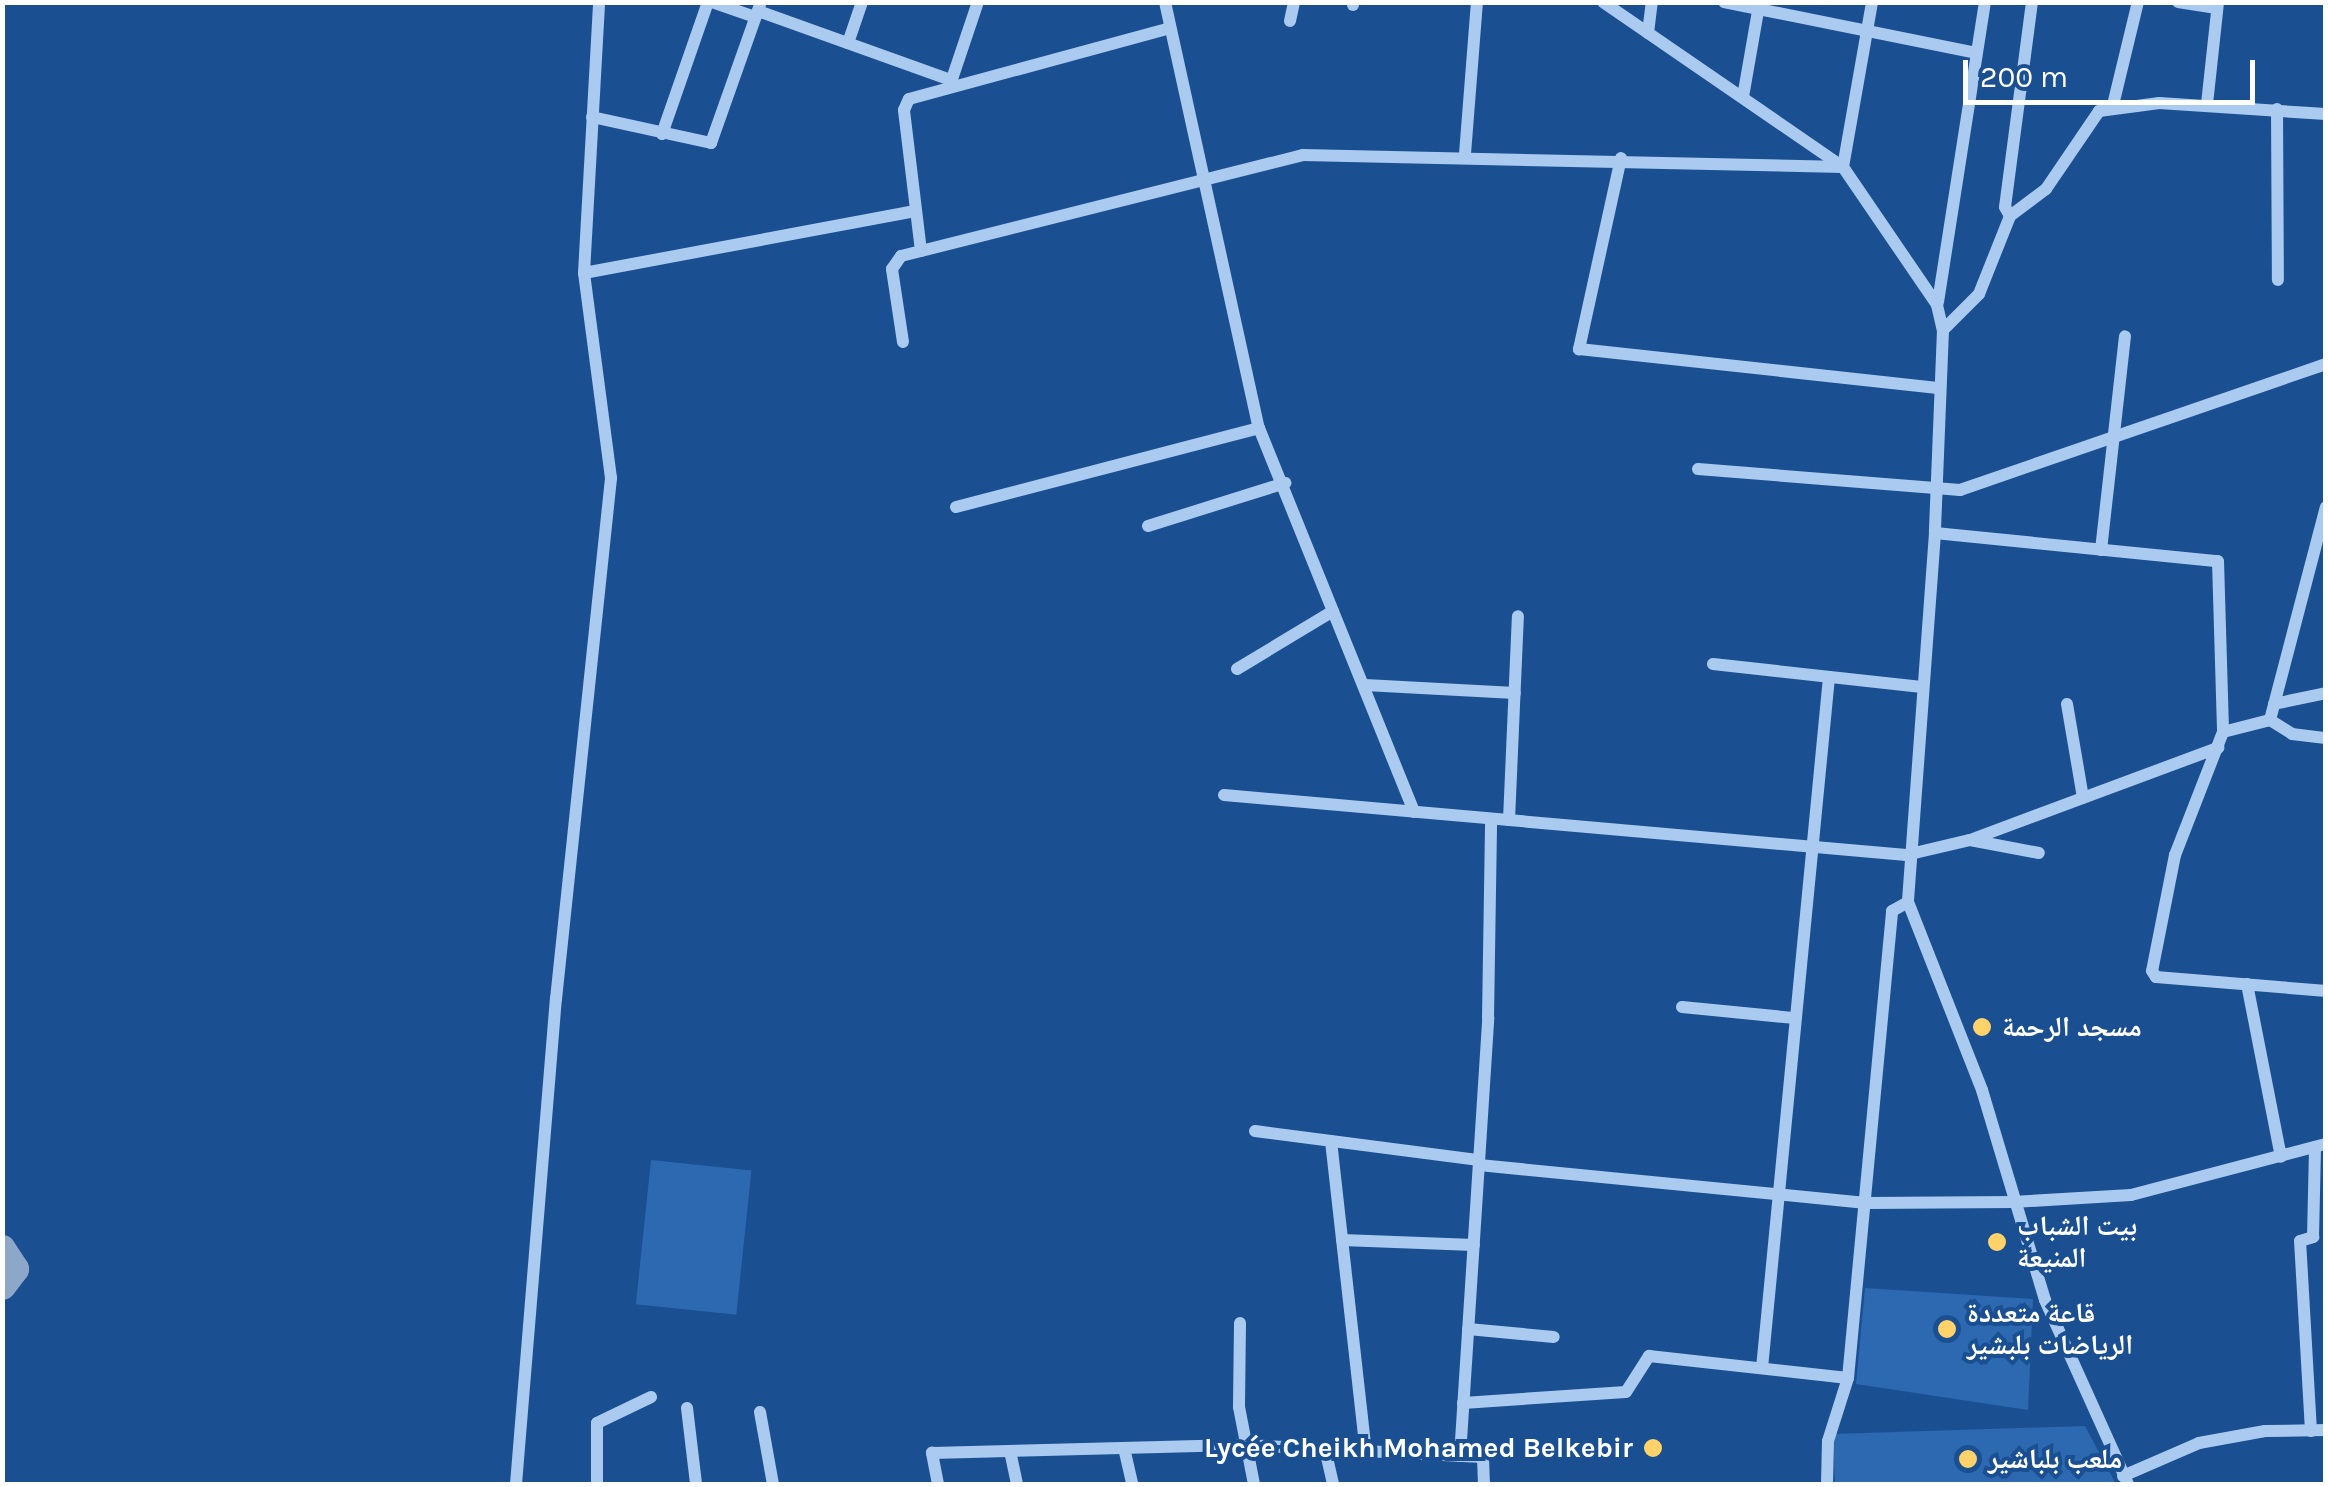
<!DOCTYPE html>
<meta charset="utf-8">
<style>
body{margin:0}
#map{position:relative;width:2328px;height:1487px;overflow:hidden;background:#1a4f92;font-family:Karla,"Noto Naskh Arabic",sans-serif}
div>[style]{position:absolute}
.green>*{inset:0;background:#2d69b0;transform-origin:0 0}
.taxiway>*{height:28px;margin:-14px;padding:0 14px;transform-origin:14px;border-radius:14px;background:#8ca7c8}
.minor>*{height:12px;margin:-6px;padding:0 6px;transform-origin:6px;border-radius:6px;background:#abcaef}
.dots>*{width:28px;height:28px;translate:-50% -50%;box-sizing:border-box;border:5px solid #1a4f92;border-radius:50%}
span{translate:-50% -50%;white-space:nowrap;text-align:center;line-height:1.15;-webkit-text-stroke:8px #1a4f92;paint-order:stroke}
.poi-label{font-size:28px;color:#fff;font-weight:700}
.left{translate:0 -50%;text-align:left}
.right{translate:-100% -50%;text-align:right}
.frame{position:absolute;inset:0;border:5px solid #fff;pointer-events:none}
.scale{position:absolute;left:1963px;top:60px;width:292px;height:45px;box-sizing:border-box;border:5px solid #fff;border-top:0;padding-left:12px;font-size:30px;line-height:35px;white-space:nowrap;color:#fff;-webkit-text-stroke:8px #1a4f92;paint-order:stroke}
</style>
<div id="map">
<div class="green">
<i style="left:651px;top:1160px;width:101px;height:145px;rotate:6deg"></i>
<i style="clip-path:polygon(1865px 1288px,2033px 1299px,2028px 1410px,1856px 1384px)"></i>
<i style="clip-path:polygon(2085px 1426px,2116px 1484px,1835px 1484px,1833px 1434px)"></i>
</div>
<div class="taxiway">
<i style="left:2px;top:1249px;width:24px;rotate:57deg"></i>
<i style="left:15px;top:1269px;width:21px;rotate:127deg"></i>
</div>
<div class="minor">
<i style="left:712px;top:2px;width:46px;rotate:19.2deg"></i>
<i style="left:1165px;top:2px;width:436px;rotate:77.6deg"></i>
<i style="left:1259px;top:428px;width:414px;rotate:68deg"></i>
<i style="left:1603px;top:2px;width:291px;rotate:34.5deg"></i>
<i style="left:1843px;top:167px;width:167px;rotate:55.7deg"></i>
<i style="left:1937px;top:305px;width:26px;rotate:77deg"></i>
<i style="left:1943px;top:330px;width:203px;rotate:92.3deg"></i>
<i style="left:1935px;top:533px;width:370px;rotate:94.2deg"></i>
<i style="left:1908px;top:902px;width:202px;rotate:68.5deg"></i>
<i style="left:1982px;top:1090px;width:219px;rotate:73.3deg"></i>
<i style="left:2045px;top:1300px;width:202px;rotate:65.7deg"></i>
<i style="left:1724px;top:2px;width:257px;rotate:11.4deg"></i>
<i style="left:2178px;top:2px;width:39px;rotate:9deg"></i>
<i style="left:1353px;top:5px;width:3px;rotate:-90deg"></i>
<i style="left:758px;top:11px;width:205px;rotate:19.7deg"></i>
<i style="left:1290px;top:21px;width:19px;rotate:-78deg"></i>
<i style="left:1648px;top:33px;width:31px;rotate:-83deg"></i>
<i style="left:848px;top:43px;width:43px;rotate:-71.1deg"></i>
<i style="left:950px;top:85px;width:88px;rotate:-71.4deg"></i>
<i style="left:1743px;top:97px;width:93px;rotate:-80.1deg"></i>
<i style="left:2207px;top:104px;width:103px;rotate:-83.8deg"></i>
<i style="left:2113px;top:105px;width:106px;rotate:-76.4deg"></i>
<i style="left:2277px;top:109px;width:171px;rotate:89.7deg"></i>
<i style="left:592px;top:117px;width:122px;rotate:12.3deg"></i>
<i style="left:711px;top:143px;width:150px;rotate:-70.5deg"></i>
<i style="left:662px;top:134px;width:140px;rotate:-70.8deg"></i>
<i style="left:1465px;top:154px;width:152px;rotate:-85.5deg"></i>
<i style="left:1621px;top:158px;width:196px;rotate:102.4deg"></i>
<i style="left:1579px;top:349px;width:363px;rotate:6.2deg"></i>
<i style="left:2010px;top:216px;width:10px;rotate:-119deg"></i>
<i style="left:2005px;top:207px;width:207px;rotate:-82.5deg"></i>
<i style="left:921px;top:251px;width:142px;rotate:-96.9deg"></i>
<i style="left:904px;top:110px;width:12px;rotate:-66deg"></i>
<i style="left:909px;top:99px;width:270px;rotate:-15.2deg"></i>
<i style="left:584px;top:273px;width:337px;rotate:-10.6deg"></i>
<i style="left:1938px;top:302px;width:304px;rotate:-81.1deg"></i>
<i style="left:1943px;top:330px;width:51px;rotate:-45deg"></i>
<i style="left:1979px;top:294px;width:84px;rotate:-68.3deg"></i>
<i style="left:2010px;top:216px;width:45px;rotate:-36.9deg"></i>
<i style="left:2046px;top:189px;width:94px;rotate:-55.8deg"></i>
<i style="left:2099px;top:111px;width:61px;rotate:-7.6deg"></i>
<i style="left:2159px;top:103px;width:167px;rotate:3.8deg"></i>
<i style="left:903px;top:342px;width:74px;rotate:-98.6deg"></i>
<i style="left:892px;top:269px;width:16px;rotate:-55deg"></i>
<i style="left:901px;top:256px;width:414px;rotate:-14.1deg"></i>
<i style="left:1303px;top:155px;width:540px;rotate:1.27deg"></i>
<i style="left:1843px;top:167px;width:168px;rotate:-80deg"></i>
<i style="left:1698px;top:469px;width:263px;rotate:4.6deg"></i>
<i style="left:1960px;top:490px;width:387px;rotate:-19deg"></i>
<i style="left:956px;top:507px;width:313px;rotate:-14.6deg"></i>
<i style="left:1148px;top:526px;width:144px;rotate:-17.4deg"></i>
<i style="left:1935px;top:533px;width:284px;rotate:5.7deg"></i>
<i style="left:2218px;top:561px;width:171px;rotate:88.3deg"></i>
<i style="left:2223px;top:732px;width:132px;rotate:111.3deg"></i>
<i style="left:2175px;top:855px;width:118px;rotate:101.2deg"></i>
<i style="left:2152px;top:971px;width:7px;rotate:56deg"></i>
<i style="left:2156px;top:977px;width:171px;rotate:4.7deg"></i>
<i style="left:2101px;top:550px;width:215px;rotate:-83.6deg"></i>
<i style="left:1713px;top:664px;width:210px;rotate:6.3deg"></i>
<i style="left:1237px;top:669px;width:112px;rotate:-31.1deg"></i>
<i style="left:1365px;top:685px;width:150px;rotate:3.1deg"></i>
<i style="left:2067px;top:704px;width:95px;rotate:80.3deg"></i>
<i style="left:2274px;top:704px;width:53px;rotate:-11.9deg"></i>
<i style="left:2270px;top:720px;width:220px;rotate:-75.3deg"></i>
<i style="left:2223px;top:732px;width:49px;rotate:-14.3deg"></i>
<i style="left:2270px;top:720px;width:26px;rotate:32deg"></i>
<i style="left:2292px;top:734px;width:34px;rotate:7deg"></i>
<i style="left:1224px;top:795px;width:685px;rotate:5.03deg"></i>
<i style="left:1906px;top:855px;width:66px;rotate:-13.2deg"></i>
<i style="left:1970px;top:840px;width:265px;rotate:-20.4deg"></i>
<i style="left:1509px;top:820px;width:204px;rotate:-87.5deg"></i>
<i style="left:1970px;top:840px;width:70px;rotate:10.7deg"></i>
<i style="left:2247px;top:984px;width:176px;rotate:78.9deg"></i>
<i style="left:1682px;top:1007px;width:114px;rotate:5.6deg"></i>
<i style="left:1255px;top:1131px;width:226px;rotate:7.4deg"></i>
<i style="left:1331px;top:1141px;width:312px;rotate:83.6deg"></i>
<i style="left:1479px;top:1165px;width:389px;rotate:5.6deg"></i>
<i style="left:1866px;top:1203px;width:147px;rotate:-0.4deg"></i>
<i style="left:2013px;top:1202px;width:118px;rotate:-3.4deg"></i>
<i style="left:2131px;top:1195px;width:202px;rotate:-14.7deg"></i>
<i style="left:1342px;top:1240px;width:132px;rotate:2.2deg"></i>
<i style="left:1240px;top:1323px;width:84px;rotate:90.7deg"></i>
<i style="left:1239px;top:1407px;width:78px;rotate:79deg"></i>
<i style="left:1468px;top:1329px;width:86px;rotate:5.3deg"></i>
<i style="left:1762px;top:1368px;width:694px;rotate:-84.46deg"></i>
<i style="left:1463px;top:1403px;width:163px;rotate:-3.9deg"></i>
<i style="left:1626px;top:1392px;width:43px;rotate:-57.4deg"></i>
<i style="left:1649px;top:1356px;width:200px;rotate:6.3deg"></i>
<i style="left:687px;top:1408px;width:77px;rotate:83.2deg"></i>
<i style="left:760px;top:1412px;width:73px;rotate:79.8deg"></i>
<i style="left:2311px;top:1431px;width:190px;rotate:-93.3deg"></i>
<i style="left:2300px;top:1241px;width:14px;rotate:-17deg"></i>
<i style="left:2313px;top:1237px;width:90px;rotate:-88.7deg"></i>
<i style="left:1124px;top:1448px;width:37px;rotate:77deg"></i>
<i style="left:1325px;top:1449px;width:36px;rotate:77deg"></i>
<i style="left:1010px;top:1451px;width:34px;rotate:78deg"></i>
<i style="left:1460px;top:1456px;width:439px;rotate:-86.3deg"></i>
<i style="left:1488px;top:1018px;width:199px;rotate:-89.1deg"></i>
<i style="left:2123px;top:1476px;width:83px;rotate:-23.5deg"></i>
<i style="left:2199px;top:1443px;width:67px;rotate:-10.3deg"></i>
<i style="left:2265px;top:1431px;width:61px;rotate:-0.9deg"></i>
<i style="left:516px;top:1484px;width:487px;rotate:-85.3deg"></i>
<i style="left:556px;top:999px;width:524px;rotate:-83.97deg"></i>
<i style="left:611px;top:478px;width:207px;rotate:-97.5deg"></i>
<i style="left:584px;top:273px;width:271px;rotate:-86.8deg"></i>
<i style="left:597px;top:1484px;width:61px;rotate:-90deg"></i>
<i style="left:597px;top:1423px;width:60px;rotate:-25.7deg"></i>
<i style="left:938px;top:1484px;width:32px;rotate:-101deg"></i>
<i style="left:932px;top:1453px;width:314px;rotate:-1.5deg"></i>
<i style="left:1246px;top:1445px;width:237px;rotate:2.9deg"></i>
<i style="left:1483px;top:1457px;width:27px;rotate:88deg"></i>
<i style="left:1827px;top:1484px;width:43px;rotate:-88.7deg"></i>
<i style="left:1828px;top:1441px;width:66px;rotate:-72.4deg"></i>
<i style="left:1848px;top:1378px;width:469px;rotate:-84.6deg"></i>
<i style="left:1892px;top:911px;width:18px;rotate:-29deg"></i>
</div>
<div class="dots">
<i style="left:1982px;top:1027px;background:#ffd369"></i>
<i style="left:1997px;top:1242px;background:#ffd369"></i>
<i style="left:1947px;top:1329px;background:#ffd369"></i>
<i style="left:1653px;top:1448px;background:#ffd369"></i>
<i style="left:1968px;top:1459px;background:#ffd369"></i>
</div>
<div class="poi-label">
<span class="left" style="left:2002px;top:1027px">مسجد الرحمة</span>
<span class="left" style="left:2017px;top:1242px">بيت الشباب<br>المنيعة</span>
<span class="left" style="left:1967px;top:1329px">قاعة متعددة<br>الرياضات بلبشير</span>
<span class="right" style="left:1633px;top:1448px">Lycée Cheikh Mohamed Belkebir</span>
<span class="left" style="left:1988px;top:1459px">ملعب بلباشير</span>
</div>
<div class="frame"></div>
<div class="scale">200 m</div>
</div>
